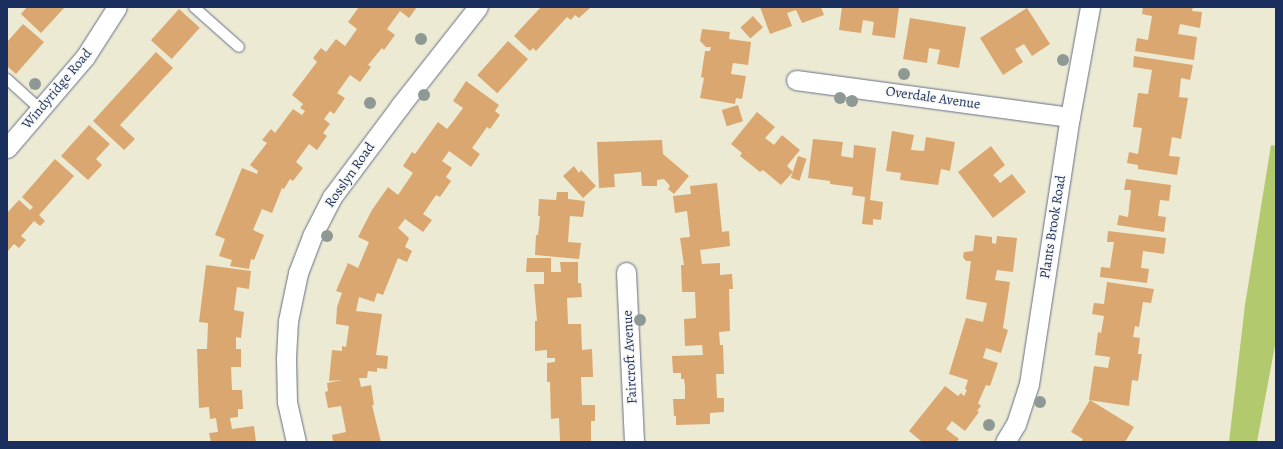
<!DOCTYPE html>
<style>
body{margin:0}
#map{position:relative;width:1283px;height:449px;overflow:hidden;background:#edead4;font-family:Alegreya,serif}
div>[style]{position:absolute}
.green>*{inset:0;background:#b2c96e}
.building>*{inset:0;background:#d9a76f;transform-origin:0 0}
.roads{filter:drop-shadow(0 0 1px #647087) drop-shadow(0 0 1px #647087)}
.lane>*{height:10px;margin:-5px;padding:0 5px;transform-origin:5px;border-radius:5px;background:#fff}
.street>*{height:19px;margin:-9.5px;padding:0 9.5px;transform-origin:9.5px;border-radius:9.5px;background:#fff}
.trees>*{width:12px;height:12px;margin:-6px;border-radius:50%;background:#8e9995}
span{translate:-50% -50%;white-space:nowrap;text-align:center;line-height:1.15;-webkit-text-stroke:3px #f6f6f2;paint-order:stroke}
.street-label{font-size:14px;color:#1b2f5e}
.frame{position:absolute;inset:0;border:8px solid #1b2f5e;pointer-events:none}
</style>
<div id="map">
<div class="green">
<i style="clip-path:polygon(1271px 145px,1276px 146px,1276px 340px,1257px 442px,1229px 442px,1245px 305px)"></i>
</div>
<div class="building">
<i style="clip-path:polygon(27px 7px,65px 7px,41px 33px,21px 14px)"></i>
<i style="clip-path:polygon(359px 7px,417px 7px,409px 18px,400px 11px,387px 29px,395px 35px,384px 50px,382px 48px,368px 65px,371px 67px,360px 82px,350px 75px,337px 93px,345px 98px,334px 114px,330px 111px,324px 119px,330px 124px,323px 133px,327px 136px,317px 150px,309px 144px,296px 162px,303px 168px,293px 181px,290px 179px,284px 189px,282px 188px,272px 213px,262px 209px,253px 230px,264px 235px,254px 260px,251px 259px,249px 269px,230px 266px,232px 260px,219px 256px,225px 239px,215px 235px,242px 168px,257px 174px,258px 171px,250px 165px,267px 143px,262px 140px,271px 129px,275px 133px,293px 109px,302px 115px,305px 111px,300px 108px,303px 104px,292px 95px,317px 62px,313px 58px,321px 48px,326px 52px,336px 39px,345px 46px,357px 29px,348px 22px)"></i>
<i style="clip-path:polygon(541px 7px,591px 7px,579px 18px,575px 15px,571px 20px,567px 17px,536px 51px,533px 48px,530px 51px,514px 36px)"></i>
<i style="clip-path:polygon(760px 7px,821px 7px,824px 15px,802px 23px,796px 10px,787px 13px,792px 26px,770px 34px)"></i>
<i style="clip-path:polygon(842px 7px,899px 7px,895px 38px,872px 35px,874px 22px,869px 21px,863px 20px,861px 33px,839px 30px)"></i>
<i style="clip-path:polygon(1143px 7px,1193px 7px,1192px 11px,1202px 12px,1200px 28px,1180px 24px,1178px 34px,1197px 37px,1194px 60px,1135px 51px,1137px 38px,1148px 40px,1152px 16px,1142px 14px)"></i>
<i style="clip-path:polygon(1027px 8px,1050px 44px,1032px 56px,1024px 44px,1015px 49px,1023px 62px,1003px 75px,980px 38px)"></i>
<i style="left:179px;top:9px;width:28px;height:42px;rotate:42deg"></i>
<i style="left:753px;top:16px;width:15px;height:17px;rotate:48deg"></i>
<i style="clip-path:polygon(910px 18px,966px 27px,959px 68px,937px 64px,940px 50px,929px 48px,927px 63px,903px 59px)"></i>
<i style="clip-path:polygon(23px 24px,44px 42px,16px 74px,7px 66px,7px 42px)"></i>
<i style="clip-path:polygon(702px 29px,730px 32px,729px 39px,751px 42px,748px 65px,733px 63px,731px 74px,746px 76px,742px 99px,736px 98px,735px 104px,700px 98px,704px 78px,701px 77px,705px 51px,710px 51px,711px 47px,706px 47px,700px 41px)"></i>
<i style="left:508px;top:41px;width:27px;height:46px;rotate:42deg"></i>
<i style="clip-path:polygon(156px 52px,173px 68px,120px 125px,135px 139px,124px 150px,93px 121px)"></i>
<i style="clip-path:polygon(1134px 56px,1193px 65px,1190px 80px,1181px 78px,1179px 97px,1188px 98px,1181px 139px,1172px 137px,1169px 156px,1180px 157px,1177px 175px,1138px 169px,1138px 165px,1127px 163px,1129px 152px,1138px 154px,1142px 128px,1133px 127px,1136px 106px,1138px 93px,1148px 94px,1152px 70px,1133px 67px)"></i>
<i style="clip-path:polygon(466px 81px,499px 105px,495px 111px,500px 115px,490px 129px,487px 127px,472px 148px,480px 154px,471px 167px,449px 151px,442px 161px,452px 168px,446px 177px,451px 181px,440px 197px,436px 195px,423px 214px,432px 220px,423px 232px,405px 219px,398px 228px,409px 238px,405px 247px,412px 251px,407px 262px,398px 258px,383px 295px,377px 293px,374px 302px,359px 297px,356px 311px,382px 314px,376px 355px,388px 356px,387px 369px,377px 368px,377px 372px,368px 371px,367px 378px,359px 378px,361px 387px,371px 385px,374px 405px,372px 405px,381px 442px,333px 442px,332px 435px,346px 432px,341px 406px,328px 408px,325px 392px,328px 391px,327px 383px,343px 380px,329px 381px,332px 350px,342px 351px,342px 346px,346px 347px,349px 326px,336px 324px,337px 307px,342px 293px,336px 291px,348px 263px,358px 268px,369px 242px,358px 237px,372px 210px,388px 187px,398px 195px,413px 173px,403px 166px,412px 152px,415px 154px,438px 122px,447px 129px,455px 119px,463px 108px,453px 101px)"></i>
<i style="left:738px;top:105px;width:17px;height:17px;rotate:73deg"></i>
<i style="clip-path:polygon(757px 112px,775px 127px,765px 138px,774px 145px,782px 135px,800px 150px,787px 166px,793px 172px,781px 185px,763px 170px,760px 172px,740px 156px,742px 153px,731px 144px)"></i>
<i style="clip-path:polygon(89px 125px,110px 144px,96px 159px,102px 165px,88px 180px,61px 156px)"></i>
<i style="clip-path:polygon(892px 131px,914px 135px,911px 150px,924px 151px,926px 137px,955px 142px,950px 171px,941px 169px,938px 185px,900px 180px,901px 173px,886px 171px)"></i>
<i style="clip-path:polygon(813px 139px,843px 142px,841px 156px,853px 158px,854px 145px,876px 148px,870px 200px,883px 202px,881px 220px,873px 219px,873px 225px,862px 224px,865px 197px,852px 195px,853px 187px,830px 184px,830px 181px,808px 178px)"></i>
<i style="clip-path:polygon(662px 140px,663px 154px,689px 176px,674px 194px,668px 189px,670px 186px,664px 179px,657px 180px,657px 186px,642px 186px,641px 172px,614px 174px,615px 187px,599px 188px,597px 142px)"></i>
<i style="clip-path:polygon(991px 146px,1005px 165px,993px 175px,997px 179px,1000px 183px,1012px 174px,1026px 192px,993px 218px,958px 172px)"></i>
<i style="left:798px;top:156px;width:9px;height:23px;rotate:18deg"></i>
<i style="clip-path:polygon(55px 159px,74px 176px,39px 215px,45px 221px,40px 226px,34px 221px,21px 236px,26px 240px,19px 248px,14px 244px,7px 252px,7px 213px,19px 200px,30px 210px,33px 207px,22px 197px)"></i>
<i style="clip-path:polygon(574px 166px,579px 173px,581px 170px,596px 186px,583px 198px,563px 176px)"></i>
<i style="clip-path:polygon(1126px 179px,1171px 185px,1169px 201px,1160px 200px,1158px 216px,1166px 217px,1164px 232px,1117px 225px,1119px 215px,1128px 217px,1131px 190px,1124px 190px)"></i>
<i style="clip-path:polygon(717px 183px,722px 232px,729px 231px,730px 246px,700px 250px,702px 264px,720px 263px,720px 275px,732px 274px,733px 289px,729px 289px,730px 331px,719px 332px,720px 345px,723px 345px,724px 374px,716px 374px,717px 398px,724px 398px,724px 412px,710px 413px,710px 424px,676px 425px,676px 416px,674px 416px,673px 399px,685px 399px,685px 386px,684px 379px,681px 379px,681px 373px,673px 373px,672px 356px,703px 355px,702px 345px,685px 346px,684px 319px,696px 318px,695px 292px,682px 292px,681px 265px,684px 265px,680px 238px,690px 237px,687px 211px,675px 213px,673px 196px,691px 194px,690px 186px)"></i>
<i style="clip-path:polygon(557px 192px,568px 192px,568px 199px,585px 201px,583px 217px,570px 216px,569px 228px,568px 242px,581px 243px,579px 259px,535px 255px,536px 235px,538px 235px,539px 226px,540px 216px,538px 216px,539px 199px,556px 200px)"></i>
<i style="clip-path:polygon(1108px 231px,1166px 238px,1164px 254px,1143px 251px,1141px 268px,1149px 269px,1147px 283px,1100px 277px,1101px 267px,1110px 268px,1114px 242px,1107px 242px)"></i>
<i style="clip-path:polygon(975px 235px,992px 237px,992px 243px,996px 244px,997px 236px,1017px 238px,1013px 272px,997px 270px,995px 280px,1010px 282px,1003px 328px,1008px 330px,1001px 353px,986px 348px,983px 358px,998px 363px,990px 386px,986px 385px,978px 403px,981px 406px,977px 411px,979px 412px,965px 431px,952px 421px,946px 429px,959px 439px,956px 442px,922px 442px,909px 431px,945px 386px,958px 396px,961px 393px,964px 396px,967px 390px,965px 389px,968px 380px,949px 374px,966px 318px,983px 322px,987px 303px,966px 299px,971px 261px,966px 261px,963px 257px,964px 252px,973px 251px)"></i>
<i style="clip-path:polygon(527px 258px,551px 258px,551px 272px,561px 272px,560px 262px,578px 262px,578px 283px,581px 283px,582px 297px,567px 298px,568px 324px,581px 324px,582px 350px,592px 349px,593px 377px,581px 377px,582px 405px,595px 405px,595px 421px,591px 421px,591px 441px,560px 441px,559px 418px,551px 419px,550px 382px,547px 382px,547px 363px,555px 362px,555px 358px,547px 358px,547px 350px,535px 351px,535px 321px,537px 321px,534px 284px,544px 284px,544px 272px,526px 272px)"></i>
<i style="clip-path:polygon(206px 265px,251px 271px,249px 289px,237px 287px,234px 310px,244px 312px,241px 338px,236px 337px,236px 349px,241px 349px,241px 367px,231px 367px,232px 390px,242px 390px,243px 409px,238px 409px,238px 417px,230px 418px,232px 429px,254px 426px,256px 442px,211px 442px,209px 433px,218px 432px,216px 418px,210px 419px,209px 407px,199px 408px,197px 349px,207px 349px,208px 323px,199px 322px)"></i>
<i style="clip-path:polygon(1107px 282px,1154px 289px,1151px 303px,1143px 302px,1139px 327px,1135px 326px,1133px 337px,1140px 338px,1138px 354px,1142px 354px,1138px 381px,1132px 380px,1129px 406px,1089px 400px,1094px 366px,1108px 368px,1110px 357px,1095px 355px,1098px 332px,1101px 333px,1104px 316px,1092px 314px,1094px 303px,1104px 304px)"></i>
<i style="clip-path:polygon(1090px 400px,1134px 427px,1125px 442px,1081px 442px,1083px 439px,1071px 432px)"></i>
</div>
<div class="roads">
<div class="lane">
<i style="left:194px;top:7px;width:60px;rotate:41.6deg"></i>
<i style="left:7px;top:79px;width:45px;rotate:42.3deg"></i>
</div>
<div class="street">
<i style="left:796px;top:80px;width:276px;rotate:7.7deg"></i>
<i style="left:7px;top:148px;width:120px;rotate:-49.4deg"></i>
<i style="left:85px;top:57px;width:59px;rotate:-57.4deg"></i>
<i style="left:626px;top:272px;width:170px;rotate:87.3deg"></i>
<i style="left:296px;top:442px;width:41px;rotate:-102.7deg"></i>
<i style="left:287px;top:402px;width:44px;rotate:-91.3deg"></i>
<i style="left:286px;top:358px;width:37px;rotate:-87deg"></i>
<i style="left:288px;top:321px;width:49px;rotate:-78.2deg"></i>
<i style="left:298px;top:273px;width:40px;rotate:-69deg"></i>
<i style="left:312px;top:236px;width:44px;rotate:-62.9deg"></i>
<i style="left:332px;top:197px;width:114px;rotate:-53.2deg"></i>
<i style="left:400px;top:106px;width:126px;rotate:-51.8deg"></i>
<i style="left:1005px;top:442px;width:21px;rotate:-59deg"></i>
<i style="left:1016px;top:424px;width:42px;rotate:-72deg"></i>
<i style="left:1029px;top:384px;width:270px;rotate:-81.3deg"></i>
<i style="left:1070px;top:117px;width:112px;rotate:-79.7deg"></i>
</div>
</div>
<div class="trees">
<i style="left:421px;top:39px"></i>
<i style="left:1063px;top:60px"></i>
<i style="left:904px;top:74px"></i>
<i style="left:35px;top:84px"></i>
<i style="left:424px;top:95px"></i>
<i style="left:840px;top:98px"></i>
<i style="left:852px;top:101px"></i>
<i style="left:370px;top:103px"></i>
<i style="left:327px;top:236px"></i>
<i style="left:640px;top:320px"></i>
<i style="left:1040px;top:402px"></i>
<i style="left:989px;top:425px"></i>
</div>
<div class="street-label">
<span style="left:57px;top:89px;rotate:-50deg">Windyridge Road</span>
<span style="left:933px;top:98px;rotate:8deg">Overdale Avenue</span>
<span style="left:350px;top:175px;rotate:-55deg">Rosslyn Road</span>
<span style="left:1053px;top:227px;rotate:-81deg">Plants Brook Road</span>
<span style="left:630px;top:357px;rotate:-93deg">Faircroft Avenue</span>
</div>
<div class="frame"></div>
</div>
